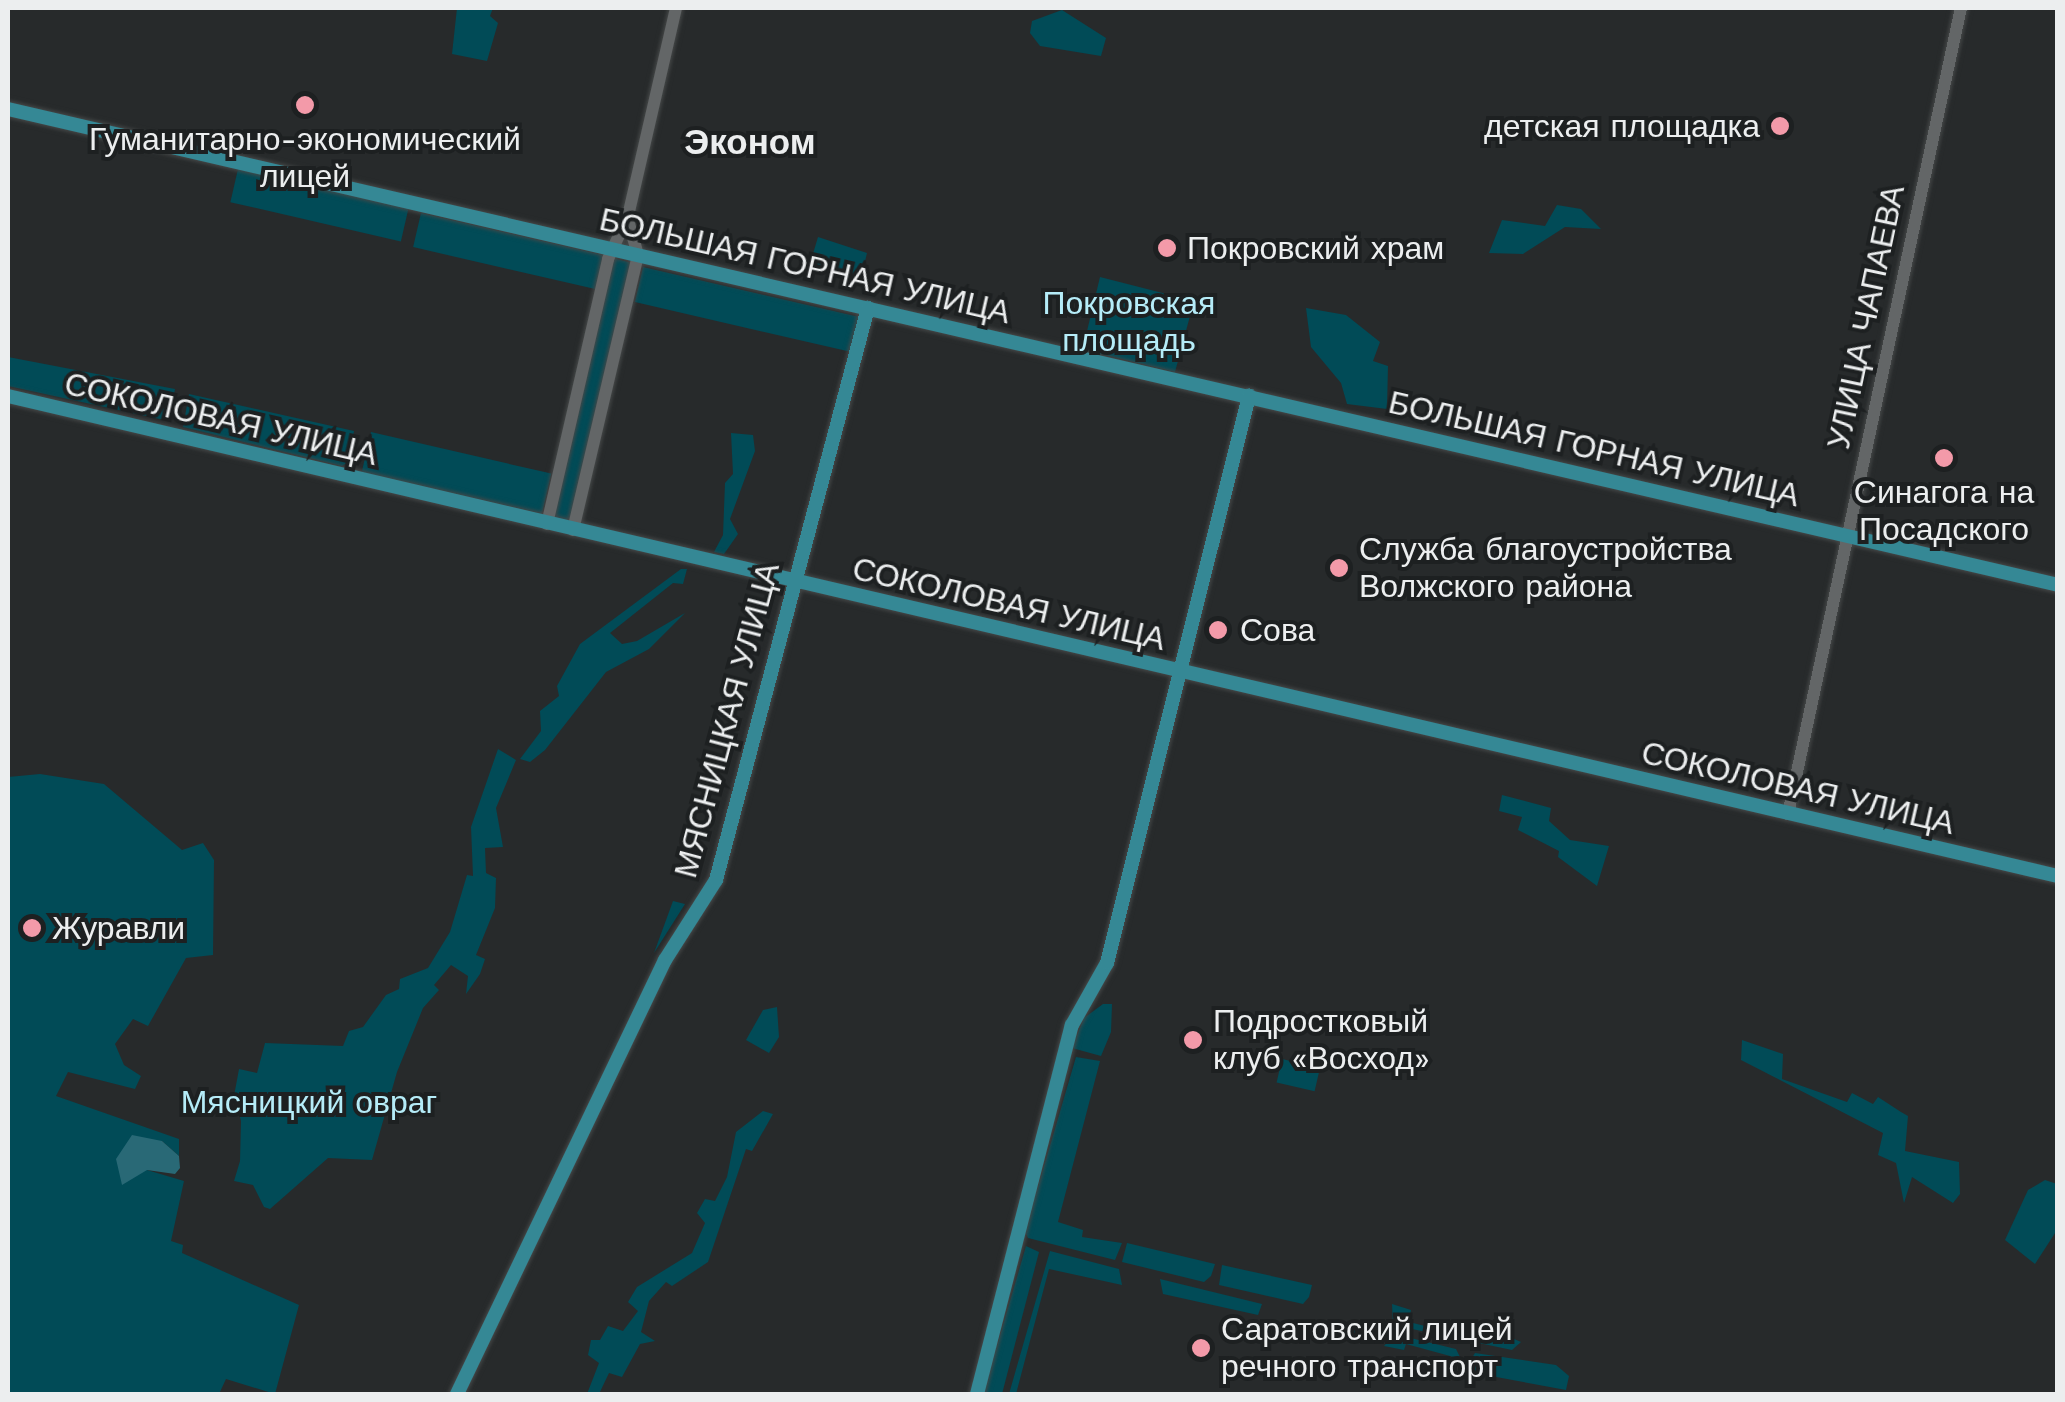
<!DOCTYPE html>
<meta charset="utf-8">
<style>
body{margin:0}
#map{position:relative;width:2065px;height:1402px;overflow:hidden;background:#272a2b;font-family:"Work Sans",sans-serif}
div>[style]{position:absolute}
.green>*{inset:0;background:#014b57;transform-origin:0 0}
.water>*{inset:0;background:#296976}
.roads{filter:drop-shadow(0 0 2px #454848) drop-shadow(0 0 2px #454848)}
.secondary>*{height:12px;margin:-6px;padding:0 6px;transform-origin:6px;border-radius:6px;background:#636667}
.primary>*{height:14px;margin:-7px;padding:0 7px;transform-origin:7px;border-radius:7px;background:#358895}
.dots>*{width:28px;height:28px;translate:-50% -50%;box-sizing:border-box;border:5px solid #1d2021;border-radius:50%}
span{translate:-50% -50%;white-space:nowrap;text-align:center;line-height:1.15;-webkit-text-stroke:8px #1d2021;paint-order:stroke}
.poi-label{font-size:32px;color:#eceeef}
.right{translate:-100% -50%;text-align:right}
.left{translate:0 -50%;text-align:left}
.street-label{font-size:32px;color:#eceeef}
.park-label{font-size:32px;color:#b5ecf8}
.neighbourhood-label{font-size:35px;color:#eceeef;font-weight:700}
.frame{position:absolute;inset:0;border:10px solid #eceeef;pointer-events:none}
</style>
<div id="map">
<div class="green">
<i style="clip-path:polygon(457px 8px,493px 8px,490px 16px,498px 23px,487px 61px,452px 54px)"></i>
<i style="clip-path:polygon(1062px 10px,1106px 38px,1101px 56px,1040px 46px,1030px 33px,1032px 21px)"></i>
<i style="left:238px;top:169px;width:175px;height:34px;rotate:13deg"></i>
<i style="clip-path:polygon(1557px 205px,1581px 209px,1601px 229px,1565px 227px,1523px 254px,1489px 253px,1502px 220px,1545px 226px)"></i>
<i style="left:421px;top:213px;width:189px;height:35px;rotate:13deg"></i>
<i style="clip-path:polygon(818px 237px,867px 253px,861px 278px,809px 267px)"></i>
<i style="clip-path:polygon(613px 258px,632px 263px,570px 520px,560px 522px,554px 516px)"></i>
<i style="left:643px;top:267px;width:221px;height:36px;rotate:13deg"></i>
<i style="clip-path:polygon(1100px 277px,1194px 301px,1175px 372px,1093px 352px,1087px 331px)"></i>
<i style="clip-path:polygon(1306px 308px,1346px 315px,1380px 342px,1373px 361px,1388px 366px,1387px 409px,1347px 404px,1341px 383px,1311px 347px)"></i>
<i style="clip-path:polygon(8px 357px,175px 389px,169px 421px,8px 386px)"></i>
<i style="clip-path:polygon(189px 394px,354px 431px,348px 462px,342px 466px,183px 427px)"></i>
<i style="left:371px;top:432px;width:185px;height:41px;rotate:13deg"></i>
<i style="clip-path:polygon(731px 433px,753px 435px,755px 451px,730px 519px,738px 534px,724px 554px,714px 552px,723px 535px,725px 483px,733px 474px)"></i>
<i style="clip-path:polygon(681px 569px,687px 569px,683px 584px,673px 583px,610px 633px,622px 644px,637px 641px,685px 613px,649px 649px,606px 672px,545px 750px,530px 762px,520px 759px,541px 731px,540px 711px,559px 696px,557px 686px,580px 644px)"></i>
<i style="clip-path:polygon(498px 749px,516px 760px,496px 808px,503px 847px,485px 848px,486px 873px,496px 878px,495px 908px,476px 955px,485px 959px,480px 974px,466px 994px,468px 976px,451px 965px,434px 985px,439px 990px,423px 1008px,397px 1072px,372px 1160px,328px 1158px,270px 1209px,264px 1207px,253px 1185px,234px 1181px,240px 1161px,241px 1121px,234px 1096px,239px 1069px,257px 1073px,265px 1043px,343px 1046px,349px 1031px,363px 1027px,386px 995px,399px 989px,400px 979px,428px 968px,450px 932px,467px 875px,473px 876px,471px 827px)"></i>
<i style="clip-path:polygon(40px 774px,104px 784px,182px 850px,203px 843px,214px 860px,213px 955px,186px 958px,148px 1026px,133px 1019px,115px 1044px,124px 1065px,141px 1076px,135px 1089px,68px 1072px,56px 1096px,179px 1139px,179px 1156px,162px 1141px,147px 1170px,184px 1181px,171px 1241px,183px 1245px,182px 1253px,299px 1305px,275px 1394px,226px 1379px,219px 1394px,8px 1394px,8px 777px)"></i>
<i style="clip-path:polygon(1502px 795px,1551px 808px,1549px 821px,1570px 840px,1609px 846px,1597px 886px,1558px 857px,1559px 851px,1518px 830px,1522px 817px,1499px 811px)"></i>
<i style="clip-path:polygon(673px 901px,685px 904px,654px 953px)"></i>
<i style="clip-path:polygon(1103px 1004px,1112px 1004px,1111px 1032px,1101px 1056px,1072px 1048px,1084px 1018px)"></i>
<i style="clip-path:polygon(777px 1007px,779px 1037px,769px 1053px,746px 1040px,763px 1010px)"></i>
<i style="clip-path:polygon(1742px 1040px,1783px 1054px,1782px 1079px,1847px 1102px,1852px 1093px,1873px 1104px,1878px 1097px,1901px 1112px,1908px 1116px,1905px 1151px,1959px 1162px,1960px 1194px,1953px 1203px,1912px 1177px,1904px 1203px,1896px 1163px,1878px 1155px,1883px 1133px,1741px 1060px)"></i>
<i style="clip-path:polygon(1076px 1057px,1100px 1061px,1058px 1222px,1083px 1230px,1082px 1237px,1122px 1243px,1115px 1260px,1028px 1238px,1025px 1231px)"></i>
<i style="left:1282px;top:1059px;width:39px;height:24px;rotate:13deg"></i>
<i style="clip-path:polygon(763px 1111px,773px 1114px,752px 1151px,746px 1149px,708px 1262px,672px 1286px,666px 1282px,649px 1301px,641px 1332px,655px 1341px,640px 1344px,622px 1377px,609px 1373px,599px 1394px,587px 1394px,599px 1363px,588px 1355px,591px 1340px,600px 1340px,608px 1326px,623px 1331px,638px 1311px,628px 1302px,637px 1287px,692px 1253px,705px 1223px,697px 1213px,705px 1199px,715px 1201px,727px 1177px,736px 1132px)"></i>
<i style="clip-path:polygon(2045px 1180px,2057px 1184px,2057px 1230px,2035px 1264px,2005px 1240px,2028px 1190px)"></i>
<i style="clip-path:polygon(1127px 1243px,1215px 1264px,1211px 1276px,1204px 1282px,1122px 1262px)"></i>
<i style="clip-path:polygon(1026px 1246px,1039px 1252px,1002px 1394px,983px 1394px)"></i>
<i style="clip-path:polygon(1050px 1251px,1119px 1269px,1122px 1285px,1049px 1269px,1016px 1394px,1009px 1394px)"></i>
<i style="clip-path:polygon(1222px 1265px,1312px 1285px,1309px 1297px,1303px 1304px,1219px 1285px)"></i>
<i style="clip-path:polygon(1160px 1279px,1262px 1304px,1258px 1315px,1163px 1294px)"></i>
<i style="clip-path:polygon(1392px 1304px,1411px 1310px,1409px 1322px,1469px 1337px,1488px 1336px,1489px 1328px,1521px 1342px,1512px 1350px,1393px 1325px)"></i>
<i style="clip-path:polygon(1336px 1321px,1371px 1329px,1373px 1342px,1334px 1332px)"></i>
<i style="clip-path:polygon(1394px 1334px,1456px 1349px,1461px 1359px,1406px 1344px,1404px 1350px,1384px 1346px)"></i>
<i style="clip-path:polygon(1475px 1353px,1556px 1365px,1569px 1376px,1566px 1390px,1464px 1371px)"></i>
</div>
<div class="water">
<i style="clip-path:polygon(132px 1135px,162px 1141px,179px 1156px,180px 1168px,175px 1174px,147px 1170px,122px 1185px,116px 1159px)"></i>
</div>
<div class="roads">
<div class="secondary">
<i style="left:547px;top:524px;width:272px;rotate:-77deg"></i>
<i style="left:608px;top:259px;width:47px;rotate:-65.1deg"></i>
<i style="left:628px;top:216px;width:213px;rotate:-77deg"></i>
<i style="left:573px;top:530px;width:283px;rotate:-76.7deg"></i>
<i style="left:638px;top:255px;width:37px;rotate:-106deg"></i>
<i style="left:1788px;top:814px;width:824px;rotate:-77.89deg"></i>
</div>
<div class="primary">
<i style="left:8px;top:109px;width:2105px;rotate:13.07deg"></i>
<i style="left:8px;top:396px;width:2105px;rotate:13.18deg"></i>
<i style="left:457px;top:1394px;width:481px;rotate:-64.4deg"></i>
<i style="left:665px;top:960px;width:95px;rotate:-57.5deg"></i>
<i style="left:716px;top:880px;width:592px;rotate:-75.12deg"></i>
<i style="left:977px;top:1394px;width:381px;rotate:-75.6deg"></i>
<i style="left:1072px;top:1025px;width:71px;rotate:-60.6deg"></i>
<i style="left:1107px;top:963px;width:585px;rotate:-75.94deg"></i>
</div>
</div>
<div class="dots">
<i style="left:305px;top:105px;background:#f39aa9"></i>
<i style="left:1780px;top:126px;background:#f39aa9"></i>
<i style="left:1167px;top:248px;background:#f39aa9"></i>
<i style="left:1944px;top:458px;background:#f39aa9"></i>
<i style="left:1339px;top:568px;background:#f39aa9"></i>
<i style="left:1218px;top:630px;background:#f39aa9"></i>
<i style="left:32px;top:928px;background:#f39aa9"></i>
<i style="left:1193px;top:1040px;background:#f39aa9"></i>
<i style="left:1201px;top:1348px;background:#f39aa9"></i>
</div>
<div class="poi-label">
<span class="right" style="left:1760px;top:126px">детская площадка</span>
<span style="left:305px;top:158px">Гуманитарно-экономический<br>лицей</span>
<span class="left" style="left:1187px;top:248px">Покровский храм</span>
<span style="left:1944px;top:511px">Синагога на<br>Посадского</span>
<span class="left" style="left:1359px;top:568px">Служба благоустройства<br>Волжского района</span>
<span class="left" style="left:1240px;top:630px">Сова</span>
<span class="left" style="left:52px;top:928px">Журавли</span>
<span class="left" style="left:1213px;top:1040px">Подростковый<br>клуб «Восход»</span>
<span class="left" style="left:1221px;top:1348px">Саратовский лицей<br>речного транспорт</span>
</div>
<div class="street-label">
<span style="left:805px;top:266px;rotate:13deg">БОЛЬШАЯ ГОРНАЯ УЛИЦА</span>
<span style="left:1866px;top:317px;rotate:-78deg">УЛИЦА ЧАПАЕВА</span>
<span style="left:221px;top:419px;rotate:13deg">СОКОЛОВАЯ УЛИЦА</span>
<span style="left:1594px;top:449px;rotate:13deg">БОЛЬШАЯ ГОРНАЯ УЛИЦА</span>
<span style="left:1009px;top:604px;rotate:13deg">СОКОЛОВАЯ УЛИЦА</span>
<span style="left:727px;top:720px;rotate:-75deg">МЯСНИЦКАЯ УЛИЦА</span>
<span style="left:1798px;top:788px;rotate:13deg">СОКОЛОВАЯ УЛИЦА</span>
</div>
<div class="park-label">
<span style="left:1129px;top:322px">Покровская<br>площадь</span>
<span style="left:309px;top:1102px">Мясницкий овраг</span>
</div>
<div class="neighbourhood-label">
<span style="left:750px;top:142px">Эконом</span>
</div>
<div class="frame"></div>
</div>
